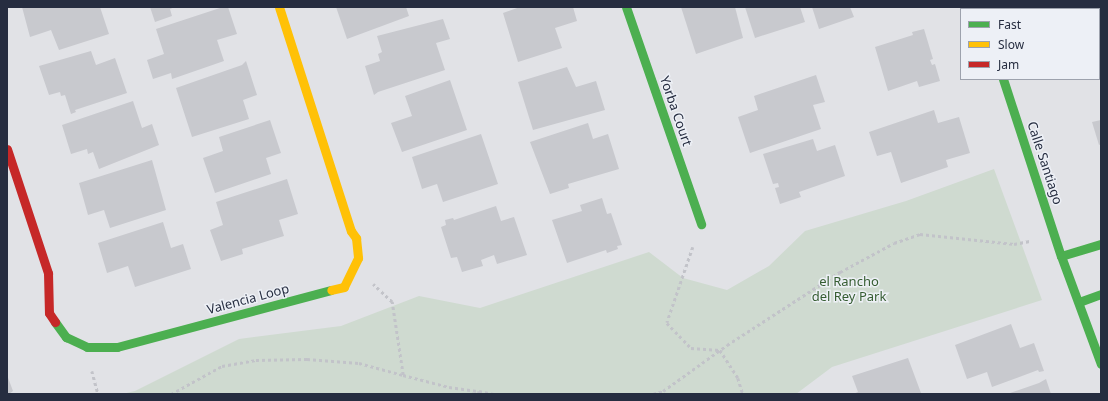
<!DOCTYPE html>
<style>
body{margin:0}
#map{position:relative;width:1108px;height:401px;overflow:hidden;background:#e1e2e6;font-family:"Noto Sans",sans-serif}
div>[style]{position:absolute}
.green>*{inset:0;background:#cfdad0}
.building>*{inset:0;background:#c8c9ce}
.path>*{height:2.5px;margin-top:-1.25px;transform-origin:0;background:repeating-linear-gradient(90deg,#c2c3c9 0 3px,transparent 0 6px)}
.fast>*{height:9px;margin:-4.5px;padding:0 4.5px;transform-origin:4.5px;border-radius:4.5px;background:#4caf50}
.slow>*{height:9px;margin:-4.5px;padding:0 4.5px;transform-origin:4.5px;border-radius:4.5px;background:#ffc107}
.jam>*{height:9px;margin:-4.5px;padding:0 4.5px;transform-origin:4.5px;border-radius:4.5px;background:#c62828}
span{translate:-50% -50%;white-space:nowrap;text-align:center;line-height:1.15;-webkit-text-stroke:3px #edf0f6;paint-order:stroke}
.street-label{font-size:13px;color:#262d40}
.park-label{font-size:13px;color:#365d32}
.frame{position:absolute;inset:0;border:8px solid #262d40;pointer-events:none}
.legend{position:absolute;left:960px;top:8px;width:140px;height:72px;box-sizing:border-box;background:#edf0f6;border:1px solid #9da2ad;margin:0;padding:5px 7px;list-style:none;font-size:12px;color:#262d40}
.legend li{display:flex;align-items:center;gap:8px;height:20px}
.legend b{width:20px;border:1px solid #9da2ad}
</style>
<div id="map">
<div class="green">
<i style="clip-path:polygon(994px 169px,1042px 300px,832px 367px,796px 394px,122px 394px,135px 391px,239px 339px,341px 326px,419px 296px,480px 308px,649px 252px,683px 278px,727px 290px,769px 266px,805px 231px,906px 201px)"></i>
</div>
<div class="building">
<i style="clip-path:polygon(22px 7px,100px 7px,109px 34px,59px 50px,51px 30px,30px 37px)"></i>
<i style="clip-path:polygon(150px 7px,175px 7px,170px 9px,172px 16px,155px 22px)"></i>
<i style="clip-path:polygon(223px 7px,228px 7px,237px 34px,217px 40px,224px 61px,172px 79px,171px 73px,153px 79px,147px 60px,164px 54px,156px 29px)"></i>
<i style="clip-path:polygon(336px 7px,406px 7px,409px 16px,347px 39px)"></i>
<i style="clip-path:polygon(520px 7px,573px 7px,577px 21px,555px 28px,562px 48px,518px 62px,503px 13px)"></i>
<i style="clip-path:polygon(681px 7px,735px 7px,743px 38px,696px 54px)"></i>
<i style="clip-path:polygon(745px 7px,800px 7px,805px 22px,755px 38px)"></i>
<i style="clip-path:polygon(812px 7px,850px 7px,854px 17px,819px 29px)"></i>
<i style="clip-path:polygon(1088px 7px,1101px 7px,1099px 74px,1099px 9px,1085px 9px)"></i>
<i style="clip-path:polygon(443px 19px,450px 39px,436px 43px,445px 70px,378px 92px,374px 95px,365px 66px,380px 61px,378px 54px,382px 52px,377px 36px)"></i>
<i style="clip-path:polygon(924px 29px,933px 59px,930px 60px,932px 65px,935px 64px,940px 81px,919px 87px,917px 81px,888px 91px,875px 47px,913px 35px,912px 32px)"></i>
<i style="clip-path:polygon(91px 51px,96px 65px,115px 58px,127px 93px,75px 110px,76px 112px,71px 114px,65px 95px,61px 96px,60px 92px,49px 95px,39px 66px)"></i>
<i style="clip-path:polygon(246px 61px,257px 95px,243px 100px,249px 119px,192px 137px,176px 88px,242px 65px)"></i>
<i style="clip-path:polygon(567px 67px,576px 87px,596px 81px,605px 110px,533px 130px,518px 82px)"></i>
<i style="clip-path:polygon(816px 75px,825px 102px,813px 105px,821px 129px,750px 153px,738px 117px,758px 110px,754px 96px)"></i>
<i style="clip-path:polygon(450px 80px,467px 130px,402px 152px,391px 123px,412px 116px,405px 96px)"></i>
<i style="clip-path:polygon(133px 101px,142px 128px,152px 124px,159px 145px,99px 169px,93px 152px,88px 154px,87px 149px,71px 154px,62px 125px)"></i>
<i style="clip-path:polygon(934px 110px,938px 123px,959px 117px,970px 153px,946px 160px,948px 167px,901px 183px,891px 152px,877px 156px,869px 132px)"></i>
<i style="clip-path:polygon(270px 120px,281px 153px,266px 158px,271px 174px,215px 193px,203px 158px,223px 151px,219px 137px)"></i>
<i style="clip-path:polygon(1101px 120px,1101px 144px,1099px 145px,1092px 122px)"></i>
<i style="clip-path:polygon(588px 123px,593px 139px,608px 134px,619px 169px,568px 184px,569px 188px,550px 194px,530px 142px)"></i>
<i style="clip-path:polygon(481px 134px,498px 184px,443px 202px,437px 184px,422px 189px,412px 157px)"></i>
<i style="clip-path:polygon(813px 139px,817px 151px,835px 145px,845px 176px,799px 192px,801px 197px,780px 204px,775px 188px,779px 187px,778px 183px,773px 184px,763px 154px)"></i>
<i style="clip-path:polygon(152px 160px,166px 210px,110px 228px,104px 210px,88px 215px,79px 183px)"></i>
<i style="clip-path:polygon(287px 179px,298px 214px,279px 220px,284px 236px,242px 249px,243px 254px,221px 261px,210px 230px,223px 225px,216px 202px)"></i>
<i style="clip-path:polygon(602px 198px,607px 214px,611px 213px,622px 245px,617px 246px,618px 249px,607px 253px,606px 250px,567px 263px,552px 220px,582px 211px,580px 205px)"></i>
<i style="clip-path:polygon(496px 206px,501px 221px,514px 217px,527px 255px,497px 264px,494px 255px,481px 260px,483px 266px,462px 272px,457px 257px,451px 258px,441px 227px,446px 225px,445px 220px,453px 218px,454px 220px)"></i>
<i style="clip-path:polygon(163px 222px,171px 248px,183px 244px,191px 269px,135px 287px,128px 266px,107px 273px,98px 243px)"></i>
<i style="clip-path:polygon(1011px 324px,1020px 348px,1034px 343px,1044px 371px,1039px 372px,1038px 370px,992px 387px,987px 372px,967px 379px,955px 345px)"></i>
<i style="clip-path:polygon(908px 358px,921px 393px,853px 394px,858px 392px,852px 376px)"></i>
<i style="clip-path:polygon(7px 375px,13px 391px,9px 394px,7px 394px)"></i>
<i style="clip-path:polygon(1046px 379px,1051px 394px,1007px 394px,1039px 383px)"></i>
</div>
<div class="path">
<i style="left:693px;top:247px;width:80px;rotate:108.9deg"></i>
<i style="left:667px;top:323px;width:35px;rotate:46deg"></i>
<i style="left:691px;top:348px;width:29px;rotate:4deg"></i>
<i style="left:720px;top:350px;width:33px;rotate:57deg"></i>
<i style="left:738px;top:378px;width:17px;rotate:73deg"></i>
<i style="left:92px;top:371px;width:24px;rotate:75deg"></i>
<i style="left:403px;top:375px;width:48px;rotate:14.6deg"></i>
<i style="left:449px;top:387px;width:30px;rotate:8deg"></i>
<i style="left:479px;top:391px;width:3px;rotate:90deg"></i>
<i style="left:479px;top:391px;width:15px;rotate:11deg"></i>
<i style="left:171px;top:394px;width:58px;rotate:-28.8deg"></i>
<i style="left:222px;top:366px;width:35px;rotate:-10deg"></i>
<i style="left:256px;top:360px;width:51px;rotate:-1.1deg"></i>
<i style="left:307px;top:359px;width:52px;rotate:4.4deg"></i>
<i style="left:359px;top:363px;width:46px;rotate:15.3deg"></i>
<i style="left:403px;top:375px;width:74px;rotate:-98.6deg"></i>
<i style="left:392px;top:302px;width:26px;rotate:-137deg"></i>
<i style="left:653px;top:394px;width:10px;rotate:-17deg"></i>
<i style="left:663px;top:391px;width:79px;rotate:-35.7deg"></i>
<i style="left:727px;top:345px;width:135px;rotate:-32.9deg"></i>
<i style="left:840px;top:272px;width:61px;rotate:-28.2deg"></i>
<i style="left:894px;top:243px;width:28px;rotate:-19deg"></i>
<i style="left:920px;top:234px;width:95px;rotate:6.1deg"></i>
<i style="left:1014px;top:244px;width:16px;rotate:-11deg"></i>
</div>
<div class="fast">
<i style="left:626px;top:7px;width:230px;rotate:70.9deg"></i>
<i style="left:979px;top:7px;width:2px;rotate:63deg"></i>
<i style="left:1003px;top:79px;width:186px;rotate:71.9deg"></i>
<i style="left:1061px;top:256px;width:115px;rotate:69.7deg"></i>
<i style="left:1061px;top:256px;width:42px;rotate:-16.7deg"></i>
<i style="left:1079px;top:302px;width:23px;rotate:-20deg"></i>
<i style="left:55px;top:322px;width:19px;rotate:54deg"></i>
<i style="left:66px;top:337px;width:23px;rotate:25deg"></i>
<i style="left:87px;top:347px;width:30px"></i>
<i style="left:117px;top:347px;width:221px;rotate:-14.9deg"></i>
</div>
<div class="slow">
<i style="left:279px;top:7px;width:235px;rotate:72.2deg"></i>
<i style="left:351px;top:231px;width:9px;rotate:54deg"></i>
<i style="left:356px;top:238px;width:20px;rotate:84deg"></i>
<i style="left:358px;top:258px;width:32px;rotate:116deg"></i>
<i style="left:344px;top:287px;width:13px;rotate:167deg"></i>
</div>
<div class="jam">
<i style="left:7px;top:149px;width:131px;rotate:71.7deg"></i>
<i style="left:48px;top:273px;width:40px;rotate:88.6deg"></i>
<i style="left:49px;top:313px;width:11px;rotate:56deg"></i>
</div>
<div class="street-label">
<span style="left:676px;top:111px;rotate:71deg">Yorba Court</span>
<span style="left:1045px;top:163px;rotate:72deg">Calle Santiago</span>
<span style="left:248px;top:299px;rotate:-15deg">Valencia Loop</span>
</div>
<div class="park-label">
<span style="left:849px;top:289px">el Rancho<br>del Rey Park</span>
</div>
<div class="frame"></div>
<ul class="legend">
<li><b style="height:5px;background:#4caf50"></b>Fast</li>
<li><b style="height:5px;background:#ffc107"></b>Slow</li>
<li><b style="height:5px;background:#c62828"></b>Jam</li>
</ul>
</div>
